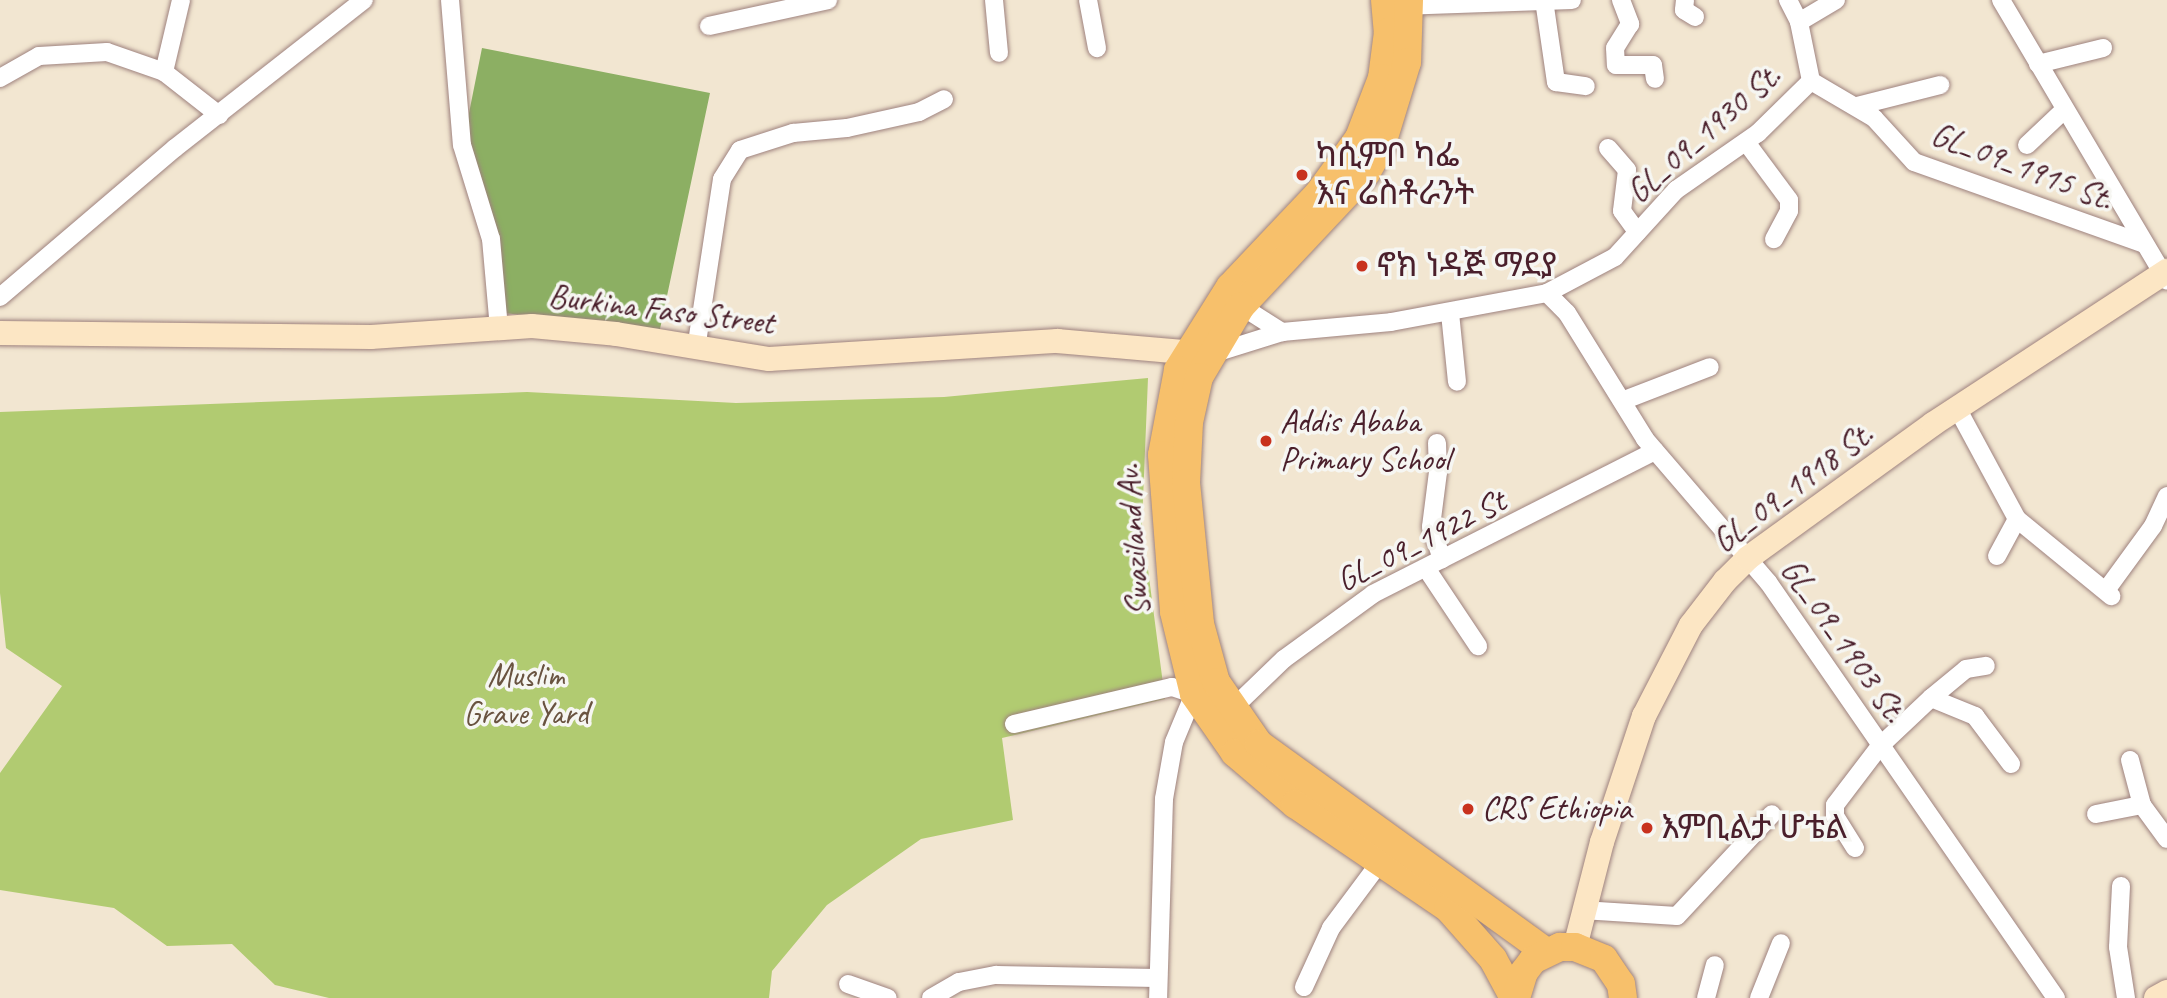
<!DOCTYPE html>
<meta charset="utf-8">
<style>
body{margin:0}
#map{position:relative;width:2167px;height:998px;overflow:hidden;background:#f2e6d1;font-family:Caveat,"Noto Sans Ethiopic",sans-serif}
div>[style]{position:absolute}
.green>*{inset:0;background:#b1cb71}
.forest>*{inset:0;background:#8caf63}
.roads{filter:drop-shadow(0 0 2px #9e827e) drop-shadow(0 0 2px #9e827e)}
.minor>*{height:18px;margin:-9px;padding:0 9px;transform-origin:9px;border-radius:9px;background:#fff}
.secondary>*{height:24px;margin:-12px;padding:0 12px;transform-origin:12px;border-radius:12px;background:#fce6c4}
.primary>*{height:28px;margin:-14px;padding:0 14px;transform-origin:14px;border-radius:14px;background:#f7c06b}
.dots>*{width:19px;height:19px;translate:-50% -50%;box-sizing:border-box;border:4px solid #f6f6f2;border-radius:50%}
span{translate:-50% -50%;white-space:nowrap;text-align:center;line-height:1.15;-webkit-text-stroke:7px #f6f6f2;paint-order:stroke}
.street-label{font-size:33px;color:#4a1f2b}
.poi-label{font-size:33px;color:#4a1f2b}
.left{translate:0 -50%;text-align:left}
.park-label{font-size:33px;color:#695340}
</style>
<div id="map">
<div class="green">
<i style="clip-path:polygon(1148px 378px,1142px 524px,1165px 699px,1002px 738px,1013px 820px,921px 839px,827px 905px,772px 971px,769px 998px,329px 998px,275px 985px,232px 944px,167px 946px,114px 908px,0 890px,0 773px,62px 686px,6px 648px,0 593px,0 412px,527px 392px,736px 403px,944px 397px)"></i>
</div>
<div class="forest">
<i style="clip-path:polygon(482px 48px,710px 93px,660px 329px,493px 312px,495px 232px,463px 143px)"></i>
</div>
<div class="roads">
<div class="minor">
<i style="left:450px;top:0;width:145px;rotate:85.3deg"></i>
<i style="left:462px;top:145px;width:98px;rotate:72.9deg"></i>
<i style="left:491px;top:239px;width:90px;rotate:84.9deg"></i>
<i style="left:994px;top:0;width:53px;rotate:84.6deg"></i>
<i style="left:1088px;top:0;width:49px;rotate:79.4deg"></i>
<i style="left:1544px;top:0;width:83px;rotate:81.7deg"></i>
<i style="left:1556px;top:82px;width:30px;rotate:8deg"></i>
<i style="left:1621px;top:0;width:26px;rotate:69deg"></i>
<i style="left:1630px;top:24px;width:28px;rotate:122deg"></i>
<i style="left:1615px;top:48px;width:17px;rotate:87deg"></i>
<i style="left:1616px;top:65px;width:37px"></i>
<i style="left:1653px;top:65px;width:14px;rotate:82deg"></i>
<i style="left:1685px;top:0;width:10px;rotate:96deg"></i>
<i style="left:1684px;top:10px;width:13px;rotate:32deg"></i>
<i style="left:1788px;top:0;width:25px;rotate:63deg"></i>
<i style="left:1799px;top:22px;width:60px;rotate:78.5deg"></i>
<i style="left:1811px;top:81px;width:73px;rotate:30.4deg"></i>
<i style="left:1874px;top:118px;width:59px;rotate:47.7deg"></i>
<i style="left:1914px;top:162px;width:244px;rotate:19.6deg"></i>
<i style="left:2001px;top:0;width:326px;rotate:59.4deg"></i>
<i style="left:1400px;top:6px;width:172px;rotate:-2deg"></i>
<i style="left:1799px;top:22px;width:43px;rotate:-30.7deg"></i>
<i style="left:709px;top:26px;width:122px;rotate:-12.3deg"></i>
<i style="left:2038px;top:64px;width:67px;rotate:-13.8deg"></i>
<i style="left:164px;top:72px;width:74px;rotate:-76.7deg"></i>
<i style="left:0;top:78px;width:45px;rotate:-29.4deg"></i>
<i style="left:39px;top:56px;width:68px;rotate:-3.4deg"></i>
<i style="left:107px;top:52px;width:60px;rotate:19.3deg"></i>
<i style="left:164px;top:72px;width:70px;rotate:38deg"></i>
<i style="left:1857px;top:106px;width:86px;rotate:-14.2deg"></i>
<i style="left:1746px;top:142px;width:72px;rotate:53.4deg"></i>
<i style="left:1789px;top:200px;width:11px;rotate:90deg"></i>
<i style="left:1789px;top:211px;width:32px;rotate:118deg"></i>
<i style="left:2027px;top:145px;width:51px;rotate:-43.4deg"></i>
<i style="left:1608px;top:148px;width:29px;rotate:49deg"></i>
<i style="left:1627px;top:170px;width:41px;rotate:97deg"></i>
<i style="left:1622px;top:211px;width:26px;rotate:54deg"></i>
<i style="left:1547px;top:293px;width:28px;rotate:45deg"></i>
<i style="left:1567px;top:313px;width:148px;rotate:58.2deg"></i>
<i style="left:1645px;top:439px;width:189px;rotate:49.3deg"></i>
<i style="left:1768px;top:582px;width:506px;rotate:55.3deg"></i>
<i style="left:0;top:297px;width:230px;rotate:-40.4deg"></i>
<i style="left:175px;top:148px;width:240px;rotate:-38.1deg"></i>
<i style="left:1241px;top:306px;width:49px;rotate:32.4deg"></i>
<i style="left:1450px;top:313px;width:69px;rotate:84.2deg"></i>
<i style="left:696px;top:349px;width:172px;rotate:-81.3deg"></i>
<i style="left:722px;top:179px;width:34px;rotate:-58deg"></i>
<i style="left:740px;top:150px;width:56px;rotate:-17.8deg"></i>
<i style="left:793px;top:133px;width:54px;rotate:-5.3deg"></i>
<i style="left:847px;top:128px;width:74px;rotate:-12.5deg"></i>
<i style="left:919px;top:112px;width:28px;rotate:-27deg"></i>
<i style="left:1212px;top:354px;width:73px;rotate:-17.4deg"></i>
<i style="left:1282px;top:332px;width:109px;rotate:-5.2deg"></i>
<i style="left:1391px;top:322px;width:159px;rotate:-10.5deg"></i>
<i style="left:1547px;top:293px;width:77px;rotate:-27.9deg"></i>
<i style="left:1615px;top:257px;width:91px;rotate:-47.7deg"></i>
<i style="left:1676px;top:190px;width:100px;rotate:-34.8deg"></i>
<i style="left:1758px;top:133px;width:74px;rotate:-44.5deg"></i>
<i style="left:1622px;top:401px;width:94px;rotate:-21.1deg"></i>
<i style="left:1957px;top:408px;width:126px;rotate:61.6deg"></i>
<i style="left:2017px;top:519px;width:122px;rotate:39.3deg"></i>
<i style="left:1437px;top:443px;width:29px;rotate:88deg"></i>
<i style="left:1438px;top:472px;width:55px;rotate:97.3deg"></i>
<i style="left:1431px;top:527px;width:34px;rotate:71deg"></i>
<i style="left:1997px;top:556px;width:42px;rotate:-61.6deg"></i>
<i style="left:1426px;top:568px;width:94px;rotate:56.3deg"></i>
<i style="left:2107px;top:589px;width:78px;rotate:-53.9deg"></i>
<i style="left:2153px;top:526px;width:33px;rotate:-65deg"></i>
<i style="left:1931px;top:698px;width:48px;rotate:22.2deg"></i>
<i style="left:1975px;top:716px;width:60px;rotate:53.1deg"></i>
<i style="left:1232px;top:709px;width:72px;rotate:-43.9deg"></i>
<i style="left:1284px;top:659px;width:110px;rotate:-36.1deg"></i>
<i style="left:1373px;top:594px;width:316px;rotate:-26.9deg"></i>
<i style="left:1014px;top:724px;width:162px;rotate:-13.2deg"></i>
<i style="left:1172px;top:687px;width:23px;rotate:18deg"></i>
<i style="left:1194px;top:694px;width:52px;rotate:112.6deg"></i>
<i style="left:1174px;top:742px;width:58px;rotate:100deg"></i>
<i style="left:1164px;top:799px;width:199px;rotate:91.7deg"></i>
<i style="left:2130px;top:760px;width:47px;rotate:75.1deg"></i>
<i style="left:2142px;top:805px;width:42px;rotate:53.7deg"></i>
<i style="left:2096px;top:814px;width:47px;rotate:-11.1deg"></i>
<i style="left:1855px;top:848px;width:38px;rotate:-122deg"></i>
<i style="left:1835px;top:816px;width:11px;rotate:-90deg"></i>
<i style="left:1835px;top:805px;width:74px;rotate:-52.7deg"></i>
<i style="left:1880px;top:746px;width:70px;rotate:-43.3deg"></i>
<i style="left:1931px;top:698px;width:45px;rotate:-39.6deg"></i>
<i style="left:1966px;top:669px;width:20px;rotate:-9deg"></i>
<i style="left:2121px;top:886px;width:61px;rotate:92.8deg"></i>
<i style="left:2118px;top:947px;width:52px;rotate:81.1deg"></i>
<i style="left:1582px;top:910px;width:95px;rotate:3.6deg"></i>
<i style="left:1677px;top:916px;width:139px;rotate:-47deg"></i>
<i style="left:848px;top:984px;width:42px;rotate:19.3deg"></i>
<i style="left:1304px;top:987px;width:65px;rotate:-65.4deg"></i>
<i style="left:1331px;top:928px;width:84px;rotate:-53.3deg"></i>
<i style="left:931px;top:998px;width:32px;rotate:-30deg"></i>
<i style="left:959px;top:982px;width:38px;rotate:-11deg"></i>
<i style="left:996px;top:975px;width:160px;rotate:1.1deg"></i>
<i style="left:1706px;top:998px;width:34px;rotate:-75deg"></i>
<i style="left:1759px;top:998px;width:59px;rotate:-68.2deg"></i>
</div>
<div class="secondary">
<i style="left:0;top:333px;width:371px;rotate:0.6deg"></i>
<i style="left:371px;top:337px;width:161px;rotate:-3.9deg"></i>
<i style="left:532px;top:326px;width:84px;rotate:5.4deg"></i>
<i style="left:616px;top:334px;width:155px;rotate:9.3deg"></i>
<i style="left:769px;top:359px;width:289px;rotate:-3.6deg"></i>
<i style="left:1057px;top:341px;width:150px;rotate:5deg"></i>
<i style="left:1575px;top:947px;width:108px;rotate:-75.6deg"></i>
<i style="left:1602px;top:842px;width:133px;rotate:-71.6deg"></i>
<i style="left:1644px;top:716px;width:102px;rotate:-62.7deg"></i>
<i style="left:1691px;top:625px;width:56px;rotate:-52.3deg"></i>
<i style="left:1725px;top:581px;width:33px;rotate:-45deg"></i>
<i style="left:1748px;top:558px;width:228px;rotate:-35.9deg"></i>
<i style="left:1933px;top:424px;width:280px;rotate:-33.2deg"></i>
<i style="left:2156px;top:998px;width:13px;rotate:-29deg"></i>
</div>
<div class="primary">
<i style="left:1385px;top:0;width:32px;rotate:85deg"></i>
<i style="left:1388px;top:32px;width:46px;rotate:97.4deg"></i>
<i style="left:1382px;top:78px;width:64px;rotate:111deg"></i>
<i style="left:1359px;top:138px;width:68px;rotate:126deg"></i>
<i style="left:1319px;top:193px;width:129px;rotate:133.4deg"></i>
<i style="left:1230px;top:287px;width:98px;rotate:122.1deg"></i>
<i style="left:1178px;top:370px;width:86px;rotate:100.7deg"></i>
<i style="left:1162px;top:455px;width:157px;rotate:85.6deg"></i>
<i style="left:1174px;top:612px;width:84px;rotate:76.3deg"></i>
<i style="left:1194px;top:694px;width:72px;rotate:55.2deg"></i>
<i style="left:1235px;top:753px;width:79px;rotate:40.4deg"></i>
<i style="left:1295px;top:804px;width:185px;rotate:34.2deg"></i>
<i style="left:1448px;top:908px;width:68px;rotate:48.6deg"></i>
<i style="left:1493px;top:959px;width:44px;rotate:61.7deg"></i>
<i style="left:1409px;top:0;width:62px;rotate:91.8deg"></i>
<i style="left:1407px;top:62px;width:89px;rotate:107deg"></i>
<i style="left:1381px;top:147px;width:30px;rotate:120deg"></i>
<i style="left:1366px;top:173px;width:183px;rotate:133.2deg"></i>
<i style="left:1241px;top:306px;width:82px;rotate:120.6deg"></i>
<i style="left:1199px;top:377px;width:46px;rotate:102.5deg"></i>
<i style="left:1189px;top:422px;width:61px;rotate:92.8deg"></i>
<i style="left:1186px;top:483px;width:142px;rotate:84.3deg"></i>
<i style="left:1200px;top:624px;width:60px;rotate:74.6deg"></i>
<i style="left:1216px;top:682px;width:75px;rotate:55.3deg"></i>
<i style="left:1259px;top:744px;width:354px;rotate:35.9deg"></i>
<i style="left:1516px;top:998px;width:27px;rotate:-73deg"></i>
<i style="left:1524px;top:972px;width:15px;rotate:-53deg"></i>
<i style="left:1533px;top:960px;width:30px;rotate:-26deg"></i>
<i style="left:1560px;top:947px;width:15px"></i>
<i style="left:1575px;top:947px;width:31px;rotate:22deg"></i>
<i style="left:1604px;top:959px;width:30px;rotate:56deg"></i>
<i style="left:1621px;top:984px;width:14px;rotate:82deg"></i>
</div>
</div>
<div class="dots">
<i style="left:1302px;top:175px;background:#c8321e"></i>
<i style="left:1362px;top:266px;background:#c8321e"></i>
<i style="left:1266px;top:441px;background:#c8321e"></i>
<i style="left:1468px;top:809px;background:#c8321e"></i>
<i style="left:1647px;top:828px;background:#c8321e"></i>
</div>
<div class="street-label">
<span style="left:1704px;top:134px;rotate:-41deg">GL_09_1930 St.</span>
<span style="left:2022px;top:167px;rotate:21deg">GL_09_1915 St.</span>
<span style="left:661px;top:310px;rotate:7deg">Burkina Faso Street</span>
<span style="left:1793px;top:488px;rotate:-37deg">GL_09_1918 St.</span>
<span style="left:1134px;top:540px;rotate:-94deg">Swaziland Av.</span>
<span style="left:1421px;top:541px;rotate:-27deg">GL_09_1922 St</span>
<span style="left:1843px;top:641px;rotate:55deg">GL_09_1903 St.</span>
</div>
<div class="poi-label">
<span class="left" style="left:1316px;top:175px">ካሲምቦ ካፌ<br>እና ሬስቶራንት</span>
<span class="left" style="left:1376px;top:266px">ኖክ ነዳጅ ማደያ</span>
<span class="left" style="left:1280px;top:441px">Addis Ababa<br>Primary School</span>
<span class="left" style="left:1482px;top:809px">CRS Ethiopia</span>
<span class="left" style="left:1661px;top:828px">እምቢልታ ሆቴል</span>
</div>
<div class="park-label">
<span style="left:526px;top:695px">Muslim<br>Grave Yard</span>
</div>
</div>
